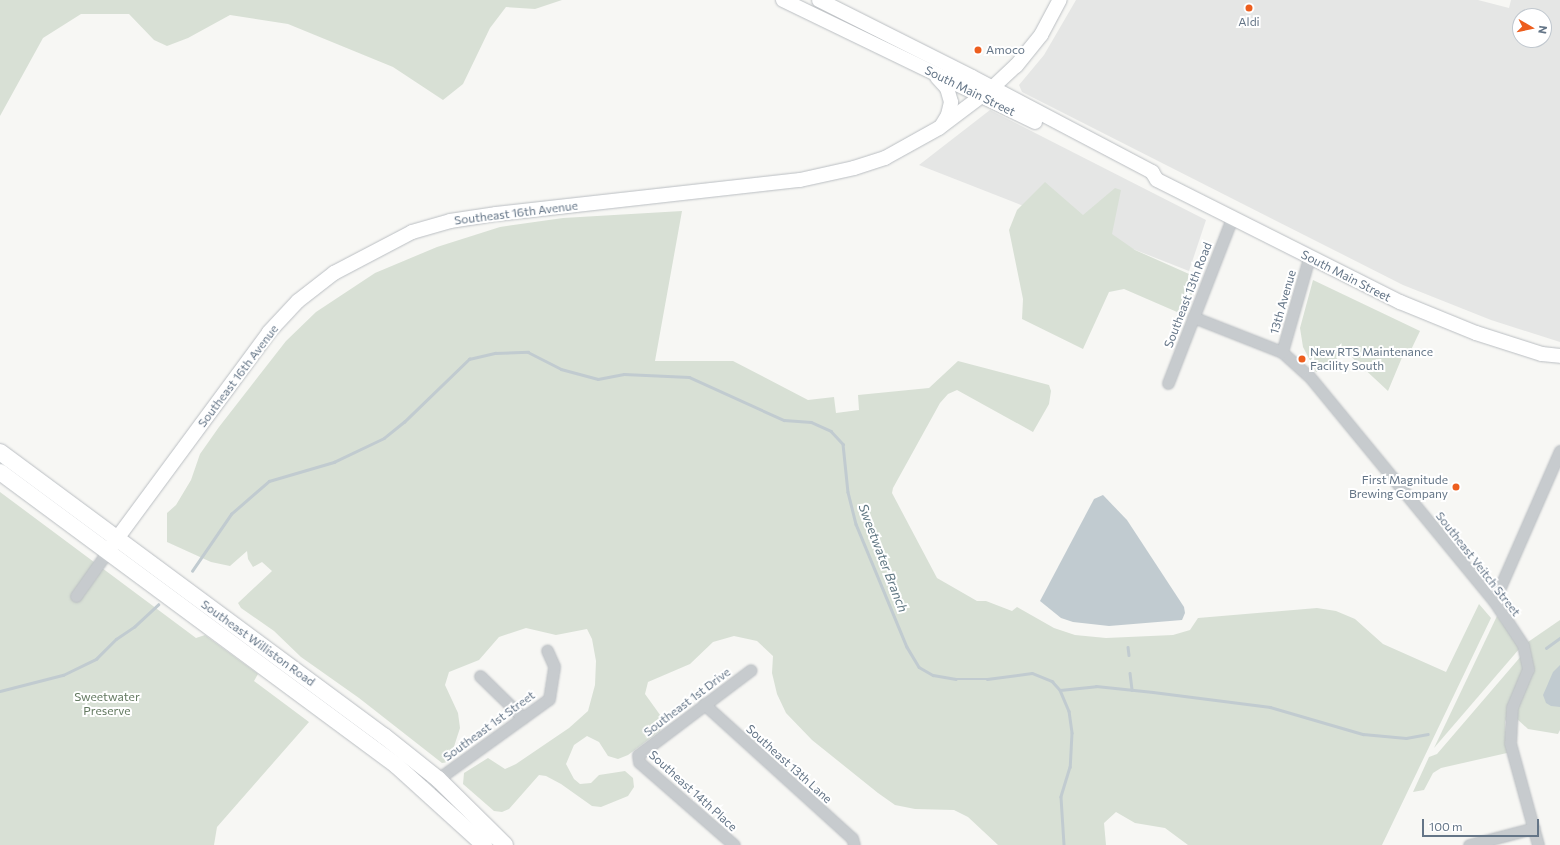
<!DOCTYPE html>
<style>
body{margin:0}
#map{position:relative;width:1560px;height:845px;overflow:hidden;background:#f7f7f4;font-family:Commissioner,sans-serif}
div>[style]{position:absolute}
.built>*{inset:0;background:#e5e6e5}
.green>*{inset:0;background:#d8e0d5}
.water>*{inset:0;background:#c1cbd0}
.stream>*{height:2.5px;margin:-1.25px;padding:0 1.25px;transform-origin:1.25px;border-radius:1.25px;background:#c1cbd0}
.roads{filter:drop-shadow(0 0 1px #babec2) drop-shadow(0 0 1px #babec2)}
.minor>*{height:11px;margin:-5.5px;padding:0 5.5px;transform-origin:5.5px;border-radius:5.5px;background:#c7cbce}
.major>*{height:14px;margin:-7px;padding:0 7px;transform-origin:7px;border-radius:7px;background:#fff}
.highway>*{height:16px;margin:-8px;padding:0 8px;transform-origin:8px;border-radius:8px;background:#fff}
.dots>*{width:11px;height:11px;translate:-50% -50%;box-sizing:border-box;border:2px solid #fff;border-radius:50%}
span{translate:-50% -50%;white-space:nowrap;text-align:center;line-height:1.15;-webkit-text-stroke:4px #fff;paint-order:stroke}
.poi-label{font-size:12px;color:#647587}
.left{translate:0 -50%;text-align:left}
.right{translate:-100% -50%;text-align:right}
.street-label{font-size:12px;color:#647587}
.park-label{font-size:12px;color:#637960}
.water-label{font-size:13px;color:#607783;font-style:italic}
.north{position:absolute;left:1512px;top:8px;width:40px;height:40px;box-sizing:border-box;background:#fff;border:1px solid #c1c8cf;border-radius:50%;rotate:99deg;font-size:11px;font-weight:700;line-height:16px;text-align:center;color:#647587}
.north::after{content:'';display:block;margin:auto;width:14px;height:18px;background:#ed5e1e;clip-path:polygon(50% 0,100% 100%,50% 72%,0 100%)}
.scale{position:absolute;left:1422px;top:819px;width:117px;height:18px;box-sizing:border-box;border:2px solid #647587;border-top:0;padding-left:5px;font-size:12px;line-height:14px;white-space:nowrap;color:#647587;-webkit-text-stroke:3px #fff;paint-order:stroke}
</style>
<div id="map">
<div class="built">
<i style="clip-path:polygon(evenodd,1076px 0,1478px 0,1509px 8px,1511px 0,1560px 0,1560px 342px,1491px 320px,1403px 285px,1022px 92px,1019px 85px,1044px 55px,1076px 0,1520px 16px,1544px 16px,1544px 40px,1520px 40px,1520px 16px)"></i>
<i style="clip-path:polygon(990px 110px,1206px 220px,1189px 271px,919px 165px)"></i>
</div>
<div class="green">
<i style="clip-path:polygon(0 0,562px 0,535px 9px,506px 7px,490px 28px,463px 84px,443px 100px,393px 67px,288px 24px,230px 15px,188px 38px,167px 46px,154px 40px,129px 14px,81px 14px,43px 38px,0 116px)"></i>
<i style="clip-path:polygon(1045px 182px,1083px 215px,1115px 188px,1121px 190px,1112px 234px,1135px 250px,1198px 278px,1184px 315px,1124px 289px,1109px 292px,1083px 349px,1022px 319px,1023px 299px,1009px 230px,1017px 210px)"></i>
<i style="clip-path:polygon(682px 211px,655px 361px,733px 361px,808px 400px,834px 397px,836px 413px,859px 410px,858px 395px,929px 388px,958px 361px,1049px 385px,1051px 391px,1049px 404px,1033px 432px,957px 390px,948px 394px,940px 403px,893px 488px,892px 493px,937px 578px,977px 601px,986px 601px,1012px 611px,1017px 607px,1054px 628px,1075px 635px,1106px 638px,1173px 635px,1190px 630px,1198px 618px,1317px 608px,1336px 611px,1355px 619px,1383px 644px,1446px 672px,1479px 604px,1491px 618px,1382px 845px,1188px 845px,1165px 828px,1135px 823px,1116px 812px,1104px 823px,1106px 845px,998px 845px,968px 817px,954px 810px,915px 809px,895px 805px,878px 793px,812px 740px,786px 713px,777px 694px,772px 673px,773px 656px,757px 641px,734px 636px,713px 642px,690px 664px,648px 682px,645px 694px,663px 719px,660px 731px,628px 755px,618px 759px,608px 756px,599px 742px,587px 736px,574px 745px,566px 764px,574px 779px,580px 784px,591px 783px,599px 775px,625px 771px,633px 778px,634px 787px,628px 796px,601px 807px,592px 806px,561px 784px,546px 776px,539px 775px,509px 809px,502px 812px,494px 811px,463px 784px,464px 773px,488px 758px,505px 769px,516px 764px,569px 728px,588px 711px,595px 685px,596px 661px,592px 639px,587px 629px,556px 635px,526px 628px,499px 637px,479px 660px,449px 672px,445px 685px,458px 713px,460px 728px,449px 762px,442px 763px,359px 698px,301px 657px,274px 631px,241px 608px,238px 603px,272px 571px,262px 562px,253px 567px,248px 559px,247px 551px,230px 566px,211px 562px,167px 542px,167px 513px,176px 505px,191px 480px,200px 454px,219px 427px,286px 341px,316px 312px,375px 273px,437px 247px,500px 227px,563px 218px)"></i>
<i style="clip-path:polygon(1313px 280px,1420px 331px,1410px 352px,1403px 355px,1388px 391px,1345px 351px,1331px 364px,1316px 372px,1303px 347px,1300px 328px)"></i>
<i style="clip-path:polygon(0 492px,196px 638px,205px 635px,258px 674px,254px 681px,309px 722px,217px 827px,214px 845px,0 845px)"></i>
<i style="clip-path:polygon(1497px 616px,1520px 648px,1434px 748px)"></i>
<i style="clip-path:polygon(1560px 620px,1560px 730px,1558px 734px,1528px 729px,1516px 718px,1528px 642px)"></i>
<i style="clip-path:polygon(1522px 655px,1523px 670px,1505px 722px,1507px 753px,1441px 768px,1433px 773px,1424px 790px,1413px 792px,1429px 757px,1437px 754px)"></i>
</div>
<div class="water">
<i style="clip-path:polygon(1103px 495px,1127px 520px,1184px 607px,1185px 613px,1182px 620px,1109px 626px,1073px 622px,1061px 618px,1040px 601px,1094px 499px)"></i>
<i style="clip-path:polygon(1560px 665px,1560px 707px,1551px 706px,1546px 703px,1543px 695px,1553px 672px)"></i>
</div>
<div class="stream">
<i style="left:192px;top:571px;width:69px;rotate:-55.6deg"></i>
<i style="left:231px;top:514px;width:50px;rotate:-41deg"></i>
<i style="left:269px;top:481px;width:68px;rotate:-16.3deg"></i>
<i style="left:334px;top:462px;width:55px;rotate:-25.6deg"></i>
<i style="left:384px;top:438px;width:26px;rotate:-39deg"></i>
<i style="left:404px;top:422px;width:91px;rotate:-44.1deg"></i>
<i style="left:469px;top:359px;width:27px;rotate:-13deg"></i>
<i style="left:495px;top:353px;width:33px;rotate:-2deg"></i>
<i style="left:528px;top:352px;width:37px;rotate:27deg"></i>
<i style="left:561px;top:369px;width:38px;rotate:15deg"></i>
<i style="left:598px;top:379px;width:26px;rotate:-11deg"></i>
<i style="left:624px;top:374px;width:65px;rotate:2.6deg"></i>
<i style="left:689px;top:377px;width:104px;rotate:24.4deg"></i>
<i style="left:784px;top:420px;width:27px;rotate:4deg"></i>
<i style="left:811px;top:422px;width:22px;rotate:24deg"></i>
<i style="left:831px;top:431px;width:18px;rotate:47deg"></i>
<i style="left:843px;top:444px;width:48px;rotate:84.1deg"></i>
<i style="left:848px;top:492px;width:33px;rotate:76deg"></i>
<i style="left:856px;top:524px;width:133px;rotate:67.5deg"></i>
<i style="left:907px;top:647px;width:23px;rotate:59deg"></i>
<i style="left:919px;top:667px;width:16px;rotate:30deg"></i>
<i style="left:933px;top:675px;width:23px;rotate:10deg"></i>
<i style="left:956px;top:679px;width:31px"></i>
<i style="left:987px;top:679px;width:45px;rotate:-7.6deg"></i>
<i style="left:1032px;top:673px;width:22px;rotate:22deg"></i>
<i style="left:1052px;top:681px;width:12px;rotate:48deg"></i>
<i style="left:1060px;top:690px;width:23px;rotate:67deg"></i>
<i style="left:1069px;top:711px;width:22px;rotate:82deg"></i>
<i style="left:1072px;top:733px;width:34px;rotate:93deg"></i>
<i style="left:1070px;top:767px;width:31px;rotate:107deg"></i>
<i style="left:1061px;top:797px;width:48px;rotate:86.4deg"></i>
<i style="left:1128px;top:647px;width:8px;rotate:83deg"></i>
<i style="left:1546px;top:648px;width:17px;rotate:-36deg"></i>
<i style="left:1130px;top:673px;width:17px;rotate:83deg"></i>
<i style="left:1060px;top:690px;width:36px;rotate:-6deg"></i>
<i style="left:1096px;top:686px;width:57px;rotate:6deg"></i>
<i style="left:1153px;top:692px;width:118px;rotate:7.3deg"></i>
<i style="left:1270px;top:707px;width:97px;rotate:16.2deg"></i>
<i style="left:1363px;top:734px;width:43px;rotate:5.3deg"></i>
<i style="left:1406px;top:738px;width:22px;rotate:-10deg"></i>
<i style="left:0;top:691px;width:65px;rotate:-14.3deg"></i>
<i style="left:63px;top:675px;width:37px;rotate:-26deg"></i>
<i style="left:96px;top:659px;width:28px;rotate:-45deg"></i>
<i style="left:116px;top:639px;width:22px;rotate:-34deg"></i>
<i style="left:134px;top:627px;width:33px;rotate:-43deg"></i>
</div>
<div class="roads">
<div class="minor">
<i style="left:1193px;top:317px;width:96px;rotate:21.5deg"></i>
<i style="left:1282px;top:352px;width:36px;rotate:42deg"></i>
<i style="left:1309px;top:376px;width:291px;rotate:50.6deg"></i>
<i style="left:1494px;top:601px;width:53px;rotate:56.6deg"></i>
<i style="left:1523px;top:645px;width:25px;rotate:78deg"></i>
<i style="left:1528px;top:669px;width:41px;rotate:112.8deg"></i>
<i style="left:1512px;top:707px;width:36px;rotate:93deg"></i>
<i style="left:1510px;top:743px;width:106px;rotate:74.6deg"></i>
<i style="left:1282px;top:352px;width:98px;rotate:-74deg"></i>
<i style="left:1168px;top:383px;width:177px;rotate:-68.8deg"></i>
<i style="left:76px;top:596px;width:55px;rotate:-54.6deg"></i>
<i style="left:1494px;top:601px;width:164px;rotate:-66.3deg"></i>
<i style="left:480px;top:676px;width:60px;rotate:44.3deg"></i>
<i style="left:704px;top:704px;width:200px;rotate:42.2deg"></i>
<i style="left:852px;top:838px;width:7px;rotate:74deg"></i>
<i style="left:424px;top:789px;width:154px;rotate:-35.8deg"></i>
<i style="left:549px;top:699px;width:33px;rotate:-81deg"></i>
<i style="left:554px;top:666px;width:17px;rotate:-114deg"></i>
<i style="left:734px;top:845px;width:126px;rotate:-138.9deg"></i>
<i style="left:639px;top:762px;width:7px;rotate:-98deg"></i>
<i style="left:638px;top:755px;width:141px;rotate:-37deg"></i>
<i style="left:1469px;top:845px;width:67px;rotate:-14.7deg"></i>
</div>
<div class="major">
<i style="left:783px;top:0;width:280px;rotate:25.8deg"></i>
<i style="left:819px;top:0;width:171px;rotate:26.7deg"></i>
<i style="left:972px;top:77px;width:204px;rotate:27.8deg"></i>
<i style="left:1152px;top:172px;width:9px;rotate:58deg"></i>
<i style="left:1157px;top:180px;width:272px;rotate:26.7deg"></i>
<i style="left:1400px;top:302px;width:82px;rotate:22.2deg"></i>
<i style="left:1476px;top:333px;width:69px;rotate:17.7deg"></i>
<i style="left:1542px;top:354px;width:18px;rotate:6deg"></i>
<i style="left:937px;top:77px;width:15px;rotate:48deg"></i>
<i style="left:947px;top:88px;width:15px;rotate:74deg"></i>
<i style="left:951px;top:102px;width:13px;rotate:103deg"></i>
<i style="left:948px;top:115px;width:12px;rotate:121deg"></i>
<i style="left:110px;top:548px;width:268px;rotate:-53.6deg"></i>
<i style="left:269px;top:332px;width:42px;rotate:-46.9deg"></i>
<i style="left:298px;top:301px;width:46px;rotate:-37.9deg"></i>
<i style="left:334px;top:273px;width:88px;rotate:-27.7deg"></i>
<i style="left:412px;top:232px;width:40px;rotate:-16deg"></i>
<i style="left:450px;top:221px;width:47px;rotate:-8.7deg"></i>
<i style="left:496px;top:214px;width:306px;rotate:-6.4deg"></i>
<i style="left:800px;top:180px;width:55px;rotate:-12.5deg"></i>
<i style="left:854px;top:168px;width:33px;rotate:-18deg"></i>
<i style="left:885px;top:158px;width:62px;rotate:-29.1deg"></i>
<i style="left:939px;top:128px;width:66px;rotate:-37deg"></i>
<i style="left:992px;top:88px;width:33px;rotate:-43deg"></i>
<i style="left:1016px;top:66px;width:40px;rotate:-51deg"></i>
<i style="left:1041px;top:35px;width:40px;rotate:-62deg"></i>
</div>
<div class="highway">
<i style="left:0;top:452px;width:478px;rotate:36.5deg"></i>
<i style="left:384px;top:736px;width:69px;rotate:38.5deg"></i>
<i style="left:438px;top:779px;width:94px;rotate:44.6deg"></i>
<i style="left:0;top:472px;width:494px;rotate:36.5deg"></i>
<i style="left:397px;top:766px;width:118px;rotate:42.2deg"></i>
</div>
</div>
<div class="dots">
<i style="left:1249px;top:8px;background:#ed5e1e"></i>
<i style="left:978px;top:50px;background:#ed5e1e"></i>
<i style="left:1302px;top:359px;background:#ed5e1e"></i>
<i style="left:1456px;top:487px;background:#ed5e1e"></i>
</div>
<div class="poi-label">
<span style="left:1249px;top:22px">Aldi</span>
<span class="left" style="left:986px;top:50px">Amoco</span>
<span class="left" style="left:1310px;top:359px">New RTS Maintenance<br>Facility South</span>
<span class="right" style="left:1448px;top:487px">First Magnitude<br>Brewing Company</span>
</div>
<div class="street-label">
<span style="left:970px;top:91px;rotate:26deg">South Main Street</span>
<span style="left:516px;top:213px;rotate:-7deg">Southeast 16th Avenue</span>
<span style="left:1346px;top:276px;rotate:27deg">South Main Street</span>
<span style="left:1188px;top:295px;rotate:-69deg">Southeast 13th Road</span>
<span style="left:1283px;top:302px;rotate:-74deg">13th Avenue</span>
<span style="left:238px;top:376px;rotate:-53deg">Southeast 16th Avenue</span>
<span style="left:1478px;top:564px;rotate:52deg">Southeast Veitch Street</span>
<span style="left:258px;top:643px;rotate:36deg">Southeast Williston Road</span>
<span style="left:687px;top:702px;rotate:-37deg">Southeast 1st Drive</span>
<span style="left:489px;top:726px;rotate:-36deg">Southeast 1st Street</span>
<span style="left:789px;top:764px;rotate:42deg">Southeast 13th Lane</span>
<span style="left:693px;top:791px;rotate:42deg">Southeast 14th Place</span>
</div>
<div class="park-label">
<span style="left:107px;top:704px">Sweetwater<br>Preserve</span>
</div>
<div class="water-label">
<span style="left:883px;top:558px;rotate:69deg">Sweetwater Branch</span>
</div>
<div class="north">N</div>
<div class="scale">100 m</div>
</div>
